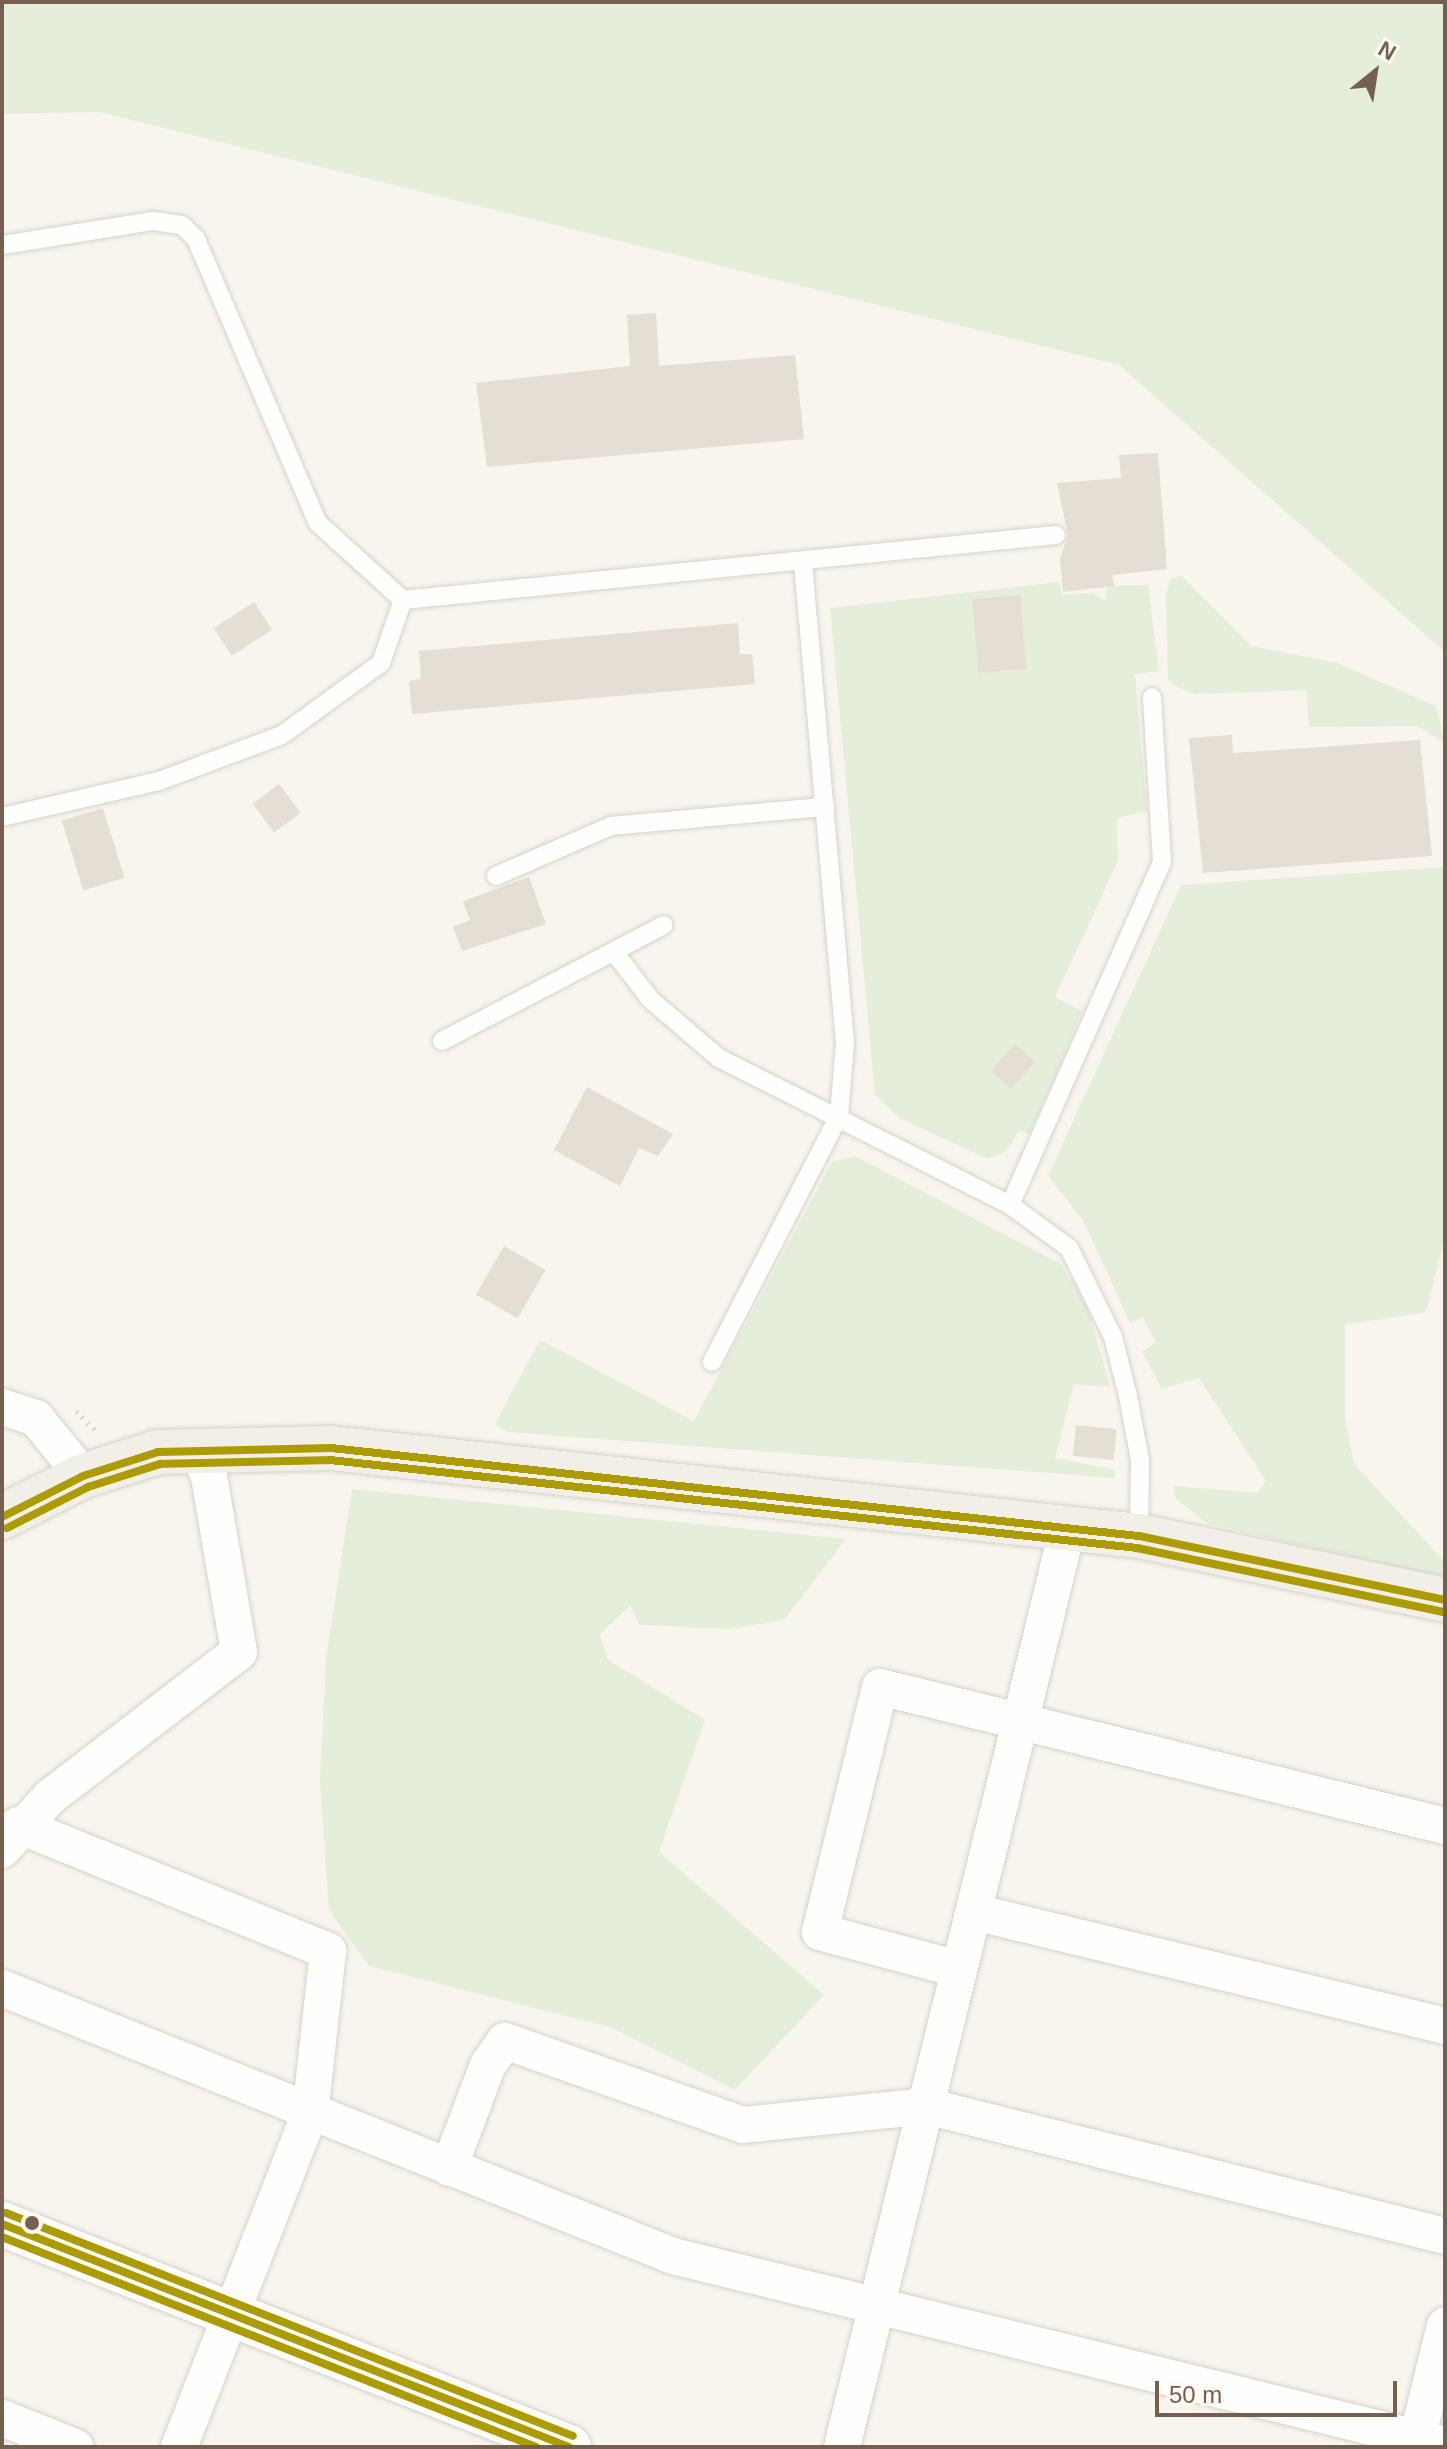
<!DOCTYPE html>
<style>
body{margin:0}
#map{position:relative;width:1447px;height:2449px;overflow:hidden;background:#f8f5ee;font-family:Arial,sans-serif}
div>[style]{position:absolute}
.green>*{inset:0;background:#e4eeda}
.building>*{inset:0;background:#e4ded5;transform-origin:0 0}
.path>*{height:5px;margin-top:-2.5px;transform-origin:0;background:repeating-linear-gradient(90deg,#dad5cf 0 2px,transparent 0 8px)}
.roads{filter:drop-shadow(0 0 2px #d7d2cc) drop-shadow(0 0 2px #d7d2cc)}
.service>*{height:18px;margin:-9px;padding:0 9px;transform-origin:9px;border-radius:9px;background:#fefefc}
.minor>*{height:36px;margin:-18px;padding:0 18px;transform-origin:18px;border-radius:18px;background:#fefefc}
.tertiary>*{height:44px;margin:-22px;padding:0 22px;transform-origin:22px;border-radius:22px;background:#fefefc}
.primary>*{height:44px;margin:-22px;padding:0 22px;transform-origin:22px;border-radius:22px;background:#f2efe7}
.bus-1>*{height:8px;margin:-4px;padding:0 4px;transform-origin:4px;border-radius:4px;background:#ad9b03}
.bus-2>*{height:8px;margin:-4px;padding:0 4px;transform-origin:4px;border-radius:4px;background:#ad9b03}
.bus-3>*{height:8px;margin:-4px;padding:0 4px;transform-origin:4px;border-radius:4px;background:#ad9b03}
.dots>*{width:22px;height:22px;translate:-50% -50%;box-sizing:border-box;border:4px solid #fefaf1;border-radius:50%}
span{translate:-50% -50%;white-space:nowrap;text-align:center;line-height:1.15;-webkit-text-stroke:8px #fefaf1;paint-order:stroke}
.frame{position:absolute;inset:0;border:4px solid #75604f;pointer-events:none}
.north{position:absolute;left:1335px;top:32px;width:80px;height:80px;-webkit-text-stroke:6px #fefaf1;paint-order:stroke;rotate:30deg;font-size:22px;font-weight:700;line-height:32px;text-align:center;color:#75604f}
.north::after{content:'';display:block;margin:auto;width:28px;height:36px;background:#75604f;clip-path:polygon(50% 0,100% 100%,50% 72%,0 100%)}
.scale{position:absolute;left:1155px;top:2381px;width:242px;height:36px;box-sizing:border-box;border:4px solid #75604f;border-top:0;padding-left:10px;font-size:24px;line-height:28px;white-space:nowrap;color:#75604f;-webkit-text-stroke:6px #fefaf1;paint-order:stroke}
</style>
<div id="map">
<div class="green">
<i style="clip-path:polygon(2px 2px,1445px 2px,1445px 652px,1119px 365px,100px 112px,2px 114px)"></i>
<i style="clip-path:polygon(1182px 576px,1251px 646px,1337px 663px,1436px 706px,1445px 744px,1417px 726px,1309px 727px,1306px 690px,1195px 694px,1177px 687px,1168px 679px,1166px 595px,1171px 578px)"></i>
<i style="clip-path:polygon(1059px 582px,1062px 595px,1092px 593px,1106px 601px,1106px 586px,1148px 585px,1159px 671px,1135px 674px,1147px 811px,1117px 818px,1118px 861px,1055px 997px,1082px 1011px,1057px 1072px,1029px 1134px,1019px 1131px,1006px 1151px,988px 1159px,899px 1118px,875px 1095px,830px 608px)"></i>
<i style="clip-path:polygon(1445px 867px,1445px 1236px,1426px 1312px,1345px 1325px,1345px 1419px,1354px 1464px,1445px 1562px,1445px 1578px,1208px 1524px,1176px 1499px,1173px 1486px,1257px 1493px,1266px 1481px,1199px 1378px,1162px 1389px,1142px 1352px,1156px 1342px,1143px 1317px,1130px 1323px,1084px 1222px,1048px 1176px,1181px 885px)"></i>
<i style="clip-path:polygon(855px 1156px,1061px 1264px,1087px 1305px,1110px 1387px,1074px 1384px,1055px 1458px,1115px 1470px,1115px 1478px,507px 1432px,495px 1424px,540px 1340px,694px 1421px,832px 1162px)"></i>
<i style="clip-path:polygon(352px 1489px,846px 1539px,784px 1620px,730px 1629px,639px 1625px,630px 1606px,600px 1634px,607px 1659px,705px 1720px,659px 1852px,824px 1995px,735px 2090px,610px 2027px,369px 1966px,329px 1910px,320px 1781px,326px 1659px)"></i>
</div>
<div class="building">
<i style="clip-path:polygon(656px 313px,659px 366px,795px 355px,804px 439px,487px 467px,476px 383px,630px 366px,627px 315px)"></i>
<i style="clip-path:polygon(1158px 453px,1167px 569px,1112px 575px,1114px 586px,1063px 592px,1060px 558px,1068px 535px,1057px 483px,1121px 478px,1119px 455px)"></i>
<i style="left:1020px;top:595px;width:74px;height:48px;rotate:85deg"></i>
<i style="left:254px;top:602px;width:33px;height:48px;rotate:57deg"></i>
<i style="clip-path:polygon(738px 623px,740px 654px,752px 654px,755px 684px,412px 714px,409px 681px,421px 679px,419px 651px)"></i>
<i style="clip-path:polygon(1232px 735px,1233px 753px,1420px 740px,1432px 856px,1203px 873px,1189px 738px)"></i>
<i style="left:279px;top:784px;width:36px;height:33px;rotate:53deg"></i>
<i style="left:103px;top:808px;width:73px;height:43px;rotate:73deg"></i>
<i style="clip-path:polygon(529px 877px,546px 924px,462px 951px,453px 927px,470px 920px,463px 901px)"></i>
<i style="left:1015px;top:1044px;width:27px;height:36px;rotate:42deg"></i>
<i style="clip-path:polygon(587px 1087px,673px 1134px,658px 1156px,639px 1148px,620px 1186px,554px 1150px)"></i>
<i style="left:504px;top:1246px;width:48px;height:56px;rotate:30deg"></i>
<i style="left:1076px;top:1425px;width:41px;height:31px;rotate:6deg"></i>
</div>
<div class="path">
<i style="left:76px;top:1411px;width:30px;rotate:44deg"></i>
</div>
<div class="roads">
<div class="service">
<i style="left:3px;top:245px;width:152px;rotate:-9.1deg"></i>
<i style="left:153px;top:221px;width:29px;rotate:8deg"></i>
<i style="left:182px;top:225px;width:20px;rotate:45deg"></i>
<i style="left:196px;top:239px;width:309px;rotate:66.8deg"></i>
<i style="left:318px;top:523px;width:115px;rotate:42.2deg"></i>
<i style="left:403px;top:600px;width:656px;rotate:-5.68deg"></i>
<i style="left:2px;top:817px;width:161px;rotate:-12.9deg"></i>
<i style="left:159px;top:781px;width:131px;rotate:-20.5deg"></i>
<i style="left:282px;top:735px;width:122px;rotate:-36deg"></i>
<i style="left:381px;top:663px;width:67px;rotate:-70.8deg"></i>
<i style="left:496px;top:876px;width:125px;rotate:-23.5deg"></i>
<i style="left:611px;top:826px;width:215px;rotate:-5.1deg"></i>
<i style="left:614px;top:952px;width:61px;rotate:52.4deg"></i>
<i style="left:651px;top:1000px;width:89px;rotate:40.5deg"></i>
<i style="left:719px;top:1058px;width:326px;rotate:26.8deg"></i>
<i style="left:1010px;top:1205px;width:73px;rotate:36.1deg"></i>
<i style="left:1069px;top:1248px;width:99px;rotate:63.7deg"></i>
<i style="left:1113px;top:1337px;width:61px;rotate:75.7deg"></i>
<i style="left:1128px;top:1396px;width:65px;rotate:79.4deg"></i>
<i style="left:1140px;top:1460px;width:76px;rotate:90.8deg"></i>
<i style="left:442px;top:1041px;width:250px;rotate:-27.6deg"></i>
<i style="left:1010px;top:1205px;width:375px;rotate:-66.1deg"></i>
<i style="left:1162px;top:862px;width:165px;rotate:-93.5deg"></i>
<i style="left:712px;top:1362px;width:277px;rotate:-62.7deg"></i>
<i style="left:839px;top:1116px;width:73px;rotate:-85.3deg"></i>
<i style="left:845px;top:1043px;width:482px;rotate:-95deg"></i>
</div>
<div class="minor">
<i style="left:2px;top:1407px;width:36px;rotate:18deg"></i>
<i style="left:36px;top:1418px;width:75px;rotate:51deg"></i>
<i style="left:18px;top:1825px;width:335px;rotate:22.1deg"></i>
<i style="left:328px;top:1951px;width:163px;rotate:96.3deg"></i>
<i style="left:310px;top:2113px;width:359px;rotate:111.4deg"></i>
<i style="left:2px;top:1850px;width:72px;rotate:-47.8deg"></i>
<i style="left:50px;top:1797px;width:238px;rotate:-37.5deg"></i>
<i style="left:239px;top:1652px;width:178px;rotate:-99.7deg"></i>
<i style="left:209px;top:1477px;width:32px;rotate:-112deg"></i>
<i style="left:974px;top:1912px;width:485px;rotate:13.6deg"></i>
<i style="left:958px;top:1969px;width:143px;rotate:-165deg"></i>
<i style="left:820px;top:1932px;width:252px;rotate:-76.2deg"></i>
<i style="left:880px;top:1687px;width:582px;rotate:13.82deg"></i>
<i style="left:2px;top:1988px;width:723px;rotate:21.77deg"></i>
<i style="left:673px;top:2256px;width:795px;rotate:13.76deg"></i>
<i style="left:449px;top:2168px;width:110px;rotate:-69.3deg"></i>
<i style="left:488px;top:2065px;width:29px;rotate:-55deg"></i>
<i style="left:505px;top:2041px;width:252px;rotate:19.4deg"></i>
<i style="left:743px;top:2125px;width:184px;rotate:-5.9deg"></i>
<i style="left:926px;top:2106px;width:535px;rotate:14.06deg"></i>
<i style="left:2px;top:2418px;width:79px;rotate:21.7deg"></i>
<i style="left:842px;top:2447px;width:947px;rotate:-76.2deg"></i>
<i style="left:1415px;top:2447px;width:125px;rotate:-76.1deg"></i>
</div>
<div class="tertiary">
<i style="left:2px;top:2224px;width:609px;rotate:21.47deg"></i>
</div>
<div class="primary">
<i style="left:2px;top:1517px;width:91px;rotate:-26.8deg"></i>
<i style="left:83px;top:1476px;width:79px;rotate:-17.7deg"></i>
<i style="left:158px;top:1452px;width:173px;rotate:-1.3deg"></i>
<i style="left:331px;top:1448px;width:813px;rotate:6.22deg"></i>
<i style="left:1139px;top:1536px;width:313px;rotate:11.8deg"></i>
</div>
</div>
<div class="bus-1">
<i style="left:2px;top:1517px;width:91px;rotate:-26.8deg"></i>
<i style="left:83px;top:1476px;width:79px;rotate:-17.7deg"></i>
<i style="left:158px;top:1452px;width:173px;rotate:-1.3deg"></i>
<i style="left:331px;top:1448px;width:813px;rotate:6.22deg"></i>
<i style="left:1139px;top:1536px;width:313px;rotate:11.8deg"></i>
<i style="left:2px;top:2224px;width:609px;rotate:21.47deg"></i>
</div>
<div class="bus-2">
<i style="left:7px;top:1528px;width:91px;rotate:-26.8deg"></i>
<i style="left:88px;top:1487px;width:76px;rotate:-17.7deg"></i>
<i style="left:160px;top:1464px;width:170px;rotate:-1.3deg"></i>
<i style="left:330px;top:1460px;width:812px;rotate:6.22deg"></i>
<i style="left:1137px;top:1548px;width:313px;rotate:11.8deg"></i>
<i style="left:2px;top:2237px;width:574px;rotate:21.47deg"></i>
</div>
<div class="bus-3">
<i style="left:6px;top:2213px;width:609px;rotate:21.47deg"></i>
</div>
<div class="dots">
<i style="left:32px;top:2223px;background:#75604f"></i>
</div>
<div class="frame"></div>
<div class="north">N</div>
<div class="scale">50 m</div>
</div>
